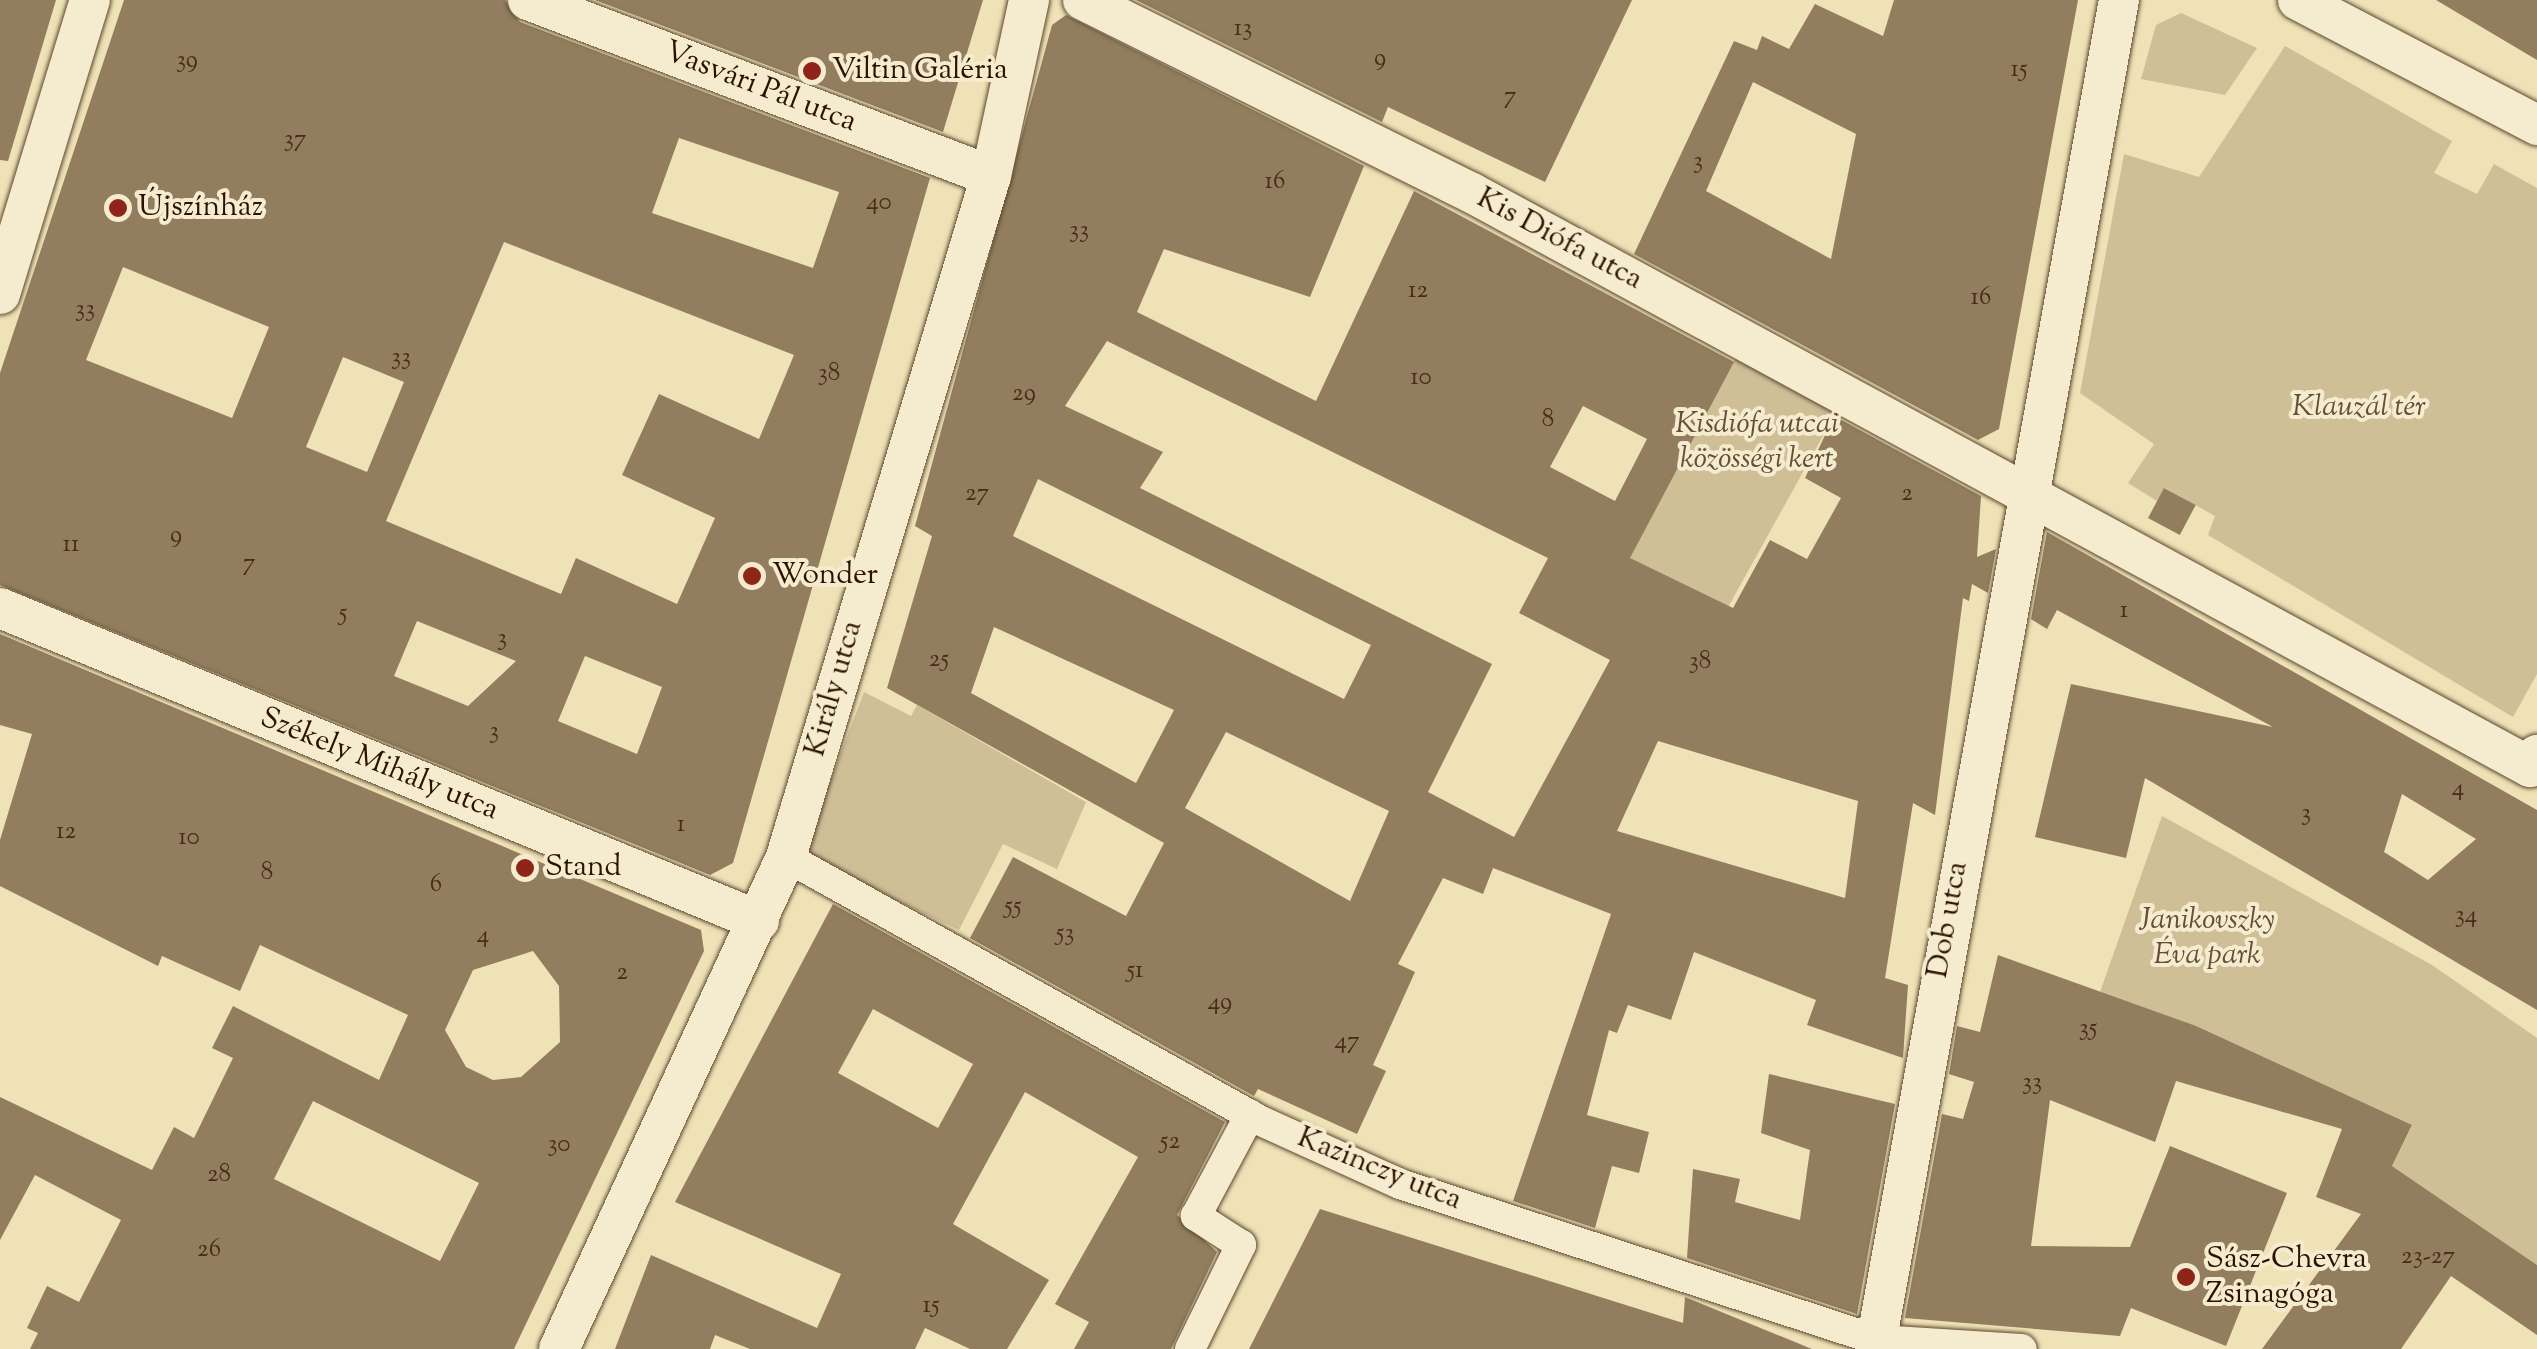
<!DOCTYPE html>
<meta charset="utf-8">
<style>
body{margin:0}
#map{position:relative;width:2537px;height:1349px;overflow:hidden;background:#efe2b6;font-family:"Sorts Mill Goudy",serif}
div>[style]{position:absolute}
.green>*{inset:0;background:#cebf97;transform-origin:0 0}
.building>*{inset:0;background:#927e5f;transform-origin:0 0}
.roads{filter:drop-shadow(0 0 2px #5e462e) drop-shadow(0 0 2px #5e462e)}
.pedestrian>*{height:30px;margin:-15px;padding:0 15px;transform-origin:15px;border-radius:15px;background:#f5ecd0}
.minor>*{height:40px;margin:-20px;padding:0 20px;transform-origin:20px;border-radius:20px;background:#f5ecd0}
.dots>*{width:28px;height:28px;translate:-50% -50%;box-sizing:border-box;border:5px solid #f5ecd0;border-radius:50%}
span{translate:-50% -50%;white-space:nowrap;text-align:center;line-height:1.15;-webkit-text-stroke:8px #f5ecd0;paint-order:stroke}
.number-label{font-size:25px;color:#462d18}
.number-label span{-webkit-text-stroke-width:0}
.poi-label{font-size:30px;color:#2d1201}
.left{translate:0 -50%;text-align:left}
.street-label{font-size:30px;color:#2d1201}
.park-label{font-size:30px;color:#654f36;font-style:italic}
</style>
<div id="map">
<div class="green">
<i style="clip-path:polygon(2181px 13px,2257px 48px,2225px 95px,2141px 79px,2156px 25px)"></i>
<i style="clip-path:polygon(2285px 46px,2452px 141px,2434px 173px,2477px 194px,2494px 164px,2537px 188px,2537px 674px,2513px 717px,2208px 535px,2215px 516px,2165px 488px,2157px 501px,2128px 483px,2154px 444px,2080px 393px,2124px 154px,2199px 177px)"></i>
<i style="left:1737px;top:356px;width:114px;height:229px;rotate:29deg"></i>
<i style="clip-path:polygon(864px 692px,911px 716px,917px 705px,1086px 802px,1057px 869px,1003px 844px,959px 930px,802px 856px)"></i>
<i style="clip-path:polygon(2162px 816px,2432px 965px,2537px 1038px,2537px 1265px,2392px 1166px,2412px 1126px,2100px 992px)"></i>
</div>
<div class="building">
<i style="clip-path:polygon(0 0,56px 0,8px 161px,0 160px)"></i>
<i style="clip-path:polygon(evenodd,124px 0,505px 0,520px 22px,930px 178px,733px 863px,710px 875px,0 585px,0 373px,124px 0,679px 138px,839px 192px,813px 268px,652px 213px,679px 138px,124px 0,504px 242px,794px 355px,759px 439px,659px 394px,622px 475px,715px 518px,677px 604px,576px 558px,561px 594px,386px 521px,504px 242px,124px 0,123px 267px,269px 327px,232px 418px,86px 360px,123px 267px,124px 0,343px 357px,404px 382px,367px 472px,306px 447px,343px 357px,124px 0,417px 621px,516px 661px,468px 706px,394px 676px,417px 621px,124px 0,585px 656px,662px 687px,637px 754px,558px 721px,585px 656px)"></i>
<i style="clip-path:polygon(595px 0,983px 0,943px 132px)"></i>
<i style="clip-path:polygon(1136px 0,1632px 0,1545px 182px,1388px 107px,1382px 122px)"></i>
<i style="clip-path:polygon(evenodd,1894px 0,2078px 0,1999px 429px,1978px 440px,1634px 254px,1734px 41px,1757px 50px,1762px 36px,1789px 49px,1815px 4px,1883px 36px,1894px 0,1753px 82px,1856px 134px,1831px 259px,1706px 191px,1753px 82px)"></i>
<i style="clip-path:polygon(2436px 0,2537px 0,2537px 60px)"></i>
<i style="clip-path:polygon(evenodd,1066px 15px,1364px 166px,1310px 297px,1164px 249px,1137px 312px,1316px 401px,1414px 191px,1734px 362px,1630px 558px,1733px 608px,1770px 540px,1807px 559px,1841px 498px,1805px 478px,1834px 416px,1981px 496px,1977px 557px,1996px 549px,1988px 593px,1972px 584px,1969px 601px,1963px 598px,1935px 815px,1913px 803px,1885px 978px,1908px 985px,1903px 1058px,1807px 1025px,1816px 1000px,1694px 952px,1671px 1020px,1628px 1005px,1617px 1033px,1609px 1030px,1587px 1115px,1649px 1132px,1639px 1173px,1612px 1166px,1595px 1228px,1513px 1201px,1611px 914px,1493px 868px,1483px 894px,1443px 878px,1398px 964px,1415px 972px,1373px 1065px,1386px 1071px,1357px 1134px,1258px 1089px,1254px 1096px,970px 938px,1013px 857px,1126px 916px,1164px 843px,887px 688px,932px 536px,915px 526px,1052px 25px,1066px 15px,1107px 341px,1548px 558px,1519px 613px,1610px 660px,1514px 837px,1428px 792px,1492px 664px,1140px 488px,1163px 452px,1065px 406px,1107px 341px,1066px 15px,1583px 406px,1647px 439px,1615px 501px,1550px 467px,1583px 406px,1066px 15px,1038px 479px,1371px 645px,1344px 699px,1013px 536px,1038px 479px,1066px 15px,994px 627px,1174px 710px,1136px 783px,971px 693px,994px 627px,1066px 15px,1226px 732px,1389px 811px,1350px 901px,1185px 808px,1226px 732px,1066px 15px,1658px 741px,1858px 801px,1845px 898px,1617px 831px,1658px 741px)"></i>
<i style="left:2164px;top:488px;width:36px;height:34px;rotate:28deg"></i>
<i style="clip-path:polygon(evenodd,2047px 532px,2537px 810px,2537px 1010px,2145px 778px,2126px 858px,2035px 837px,2071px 684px,2273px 727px,2057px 610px,2047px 629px,2031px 619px,2047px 532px,2402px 794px,2476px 839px,2428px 880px,2384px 852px,2402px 794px)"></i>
<i style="clip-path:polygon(evenodd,0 634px,701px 930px,704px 951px,514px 1349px,30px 1349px,38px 1333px,27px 1328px,47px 1286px,79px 1302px,121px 1220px,35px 1175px,0 1240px,0 1097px,152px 1170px,174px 1127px,194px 1138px,233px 1058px,212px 1048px,233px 1006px,379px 1080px,408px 1015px,260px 945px,240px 991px,162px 956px,158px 966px,0 886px,0 840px,32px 734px,0 725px,0 634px,533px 951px,559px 986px,560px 1042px,521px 1077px,493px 1080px,466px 1067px,445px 1030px,473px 970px,533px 951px,0 634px,313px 1101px,479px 1183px,440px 1261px,274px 1179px,313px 1101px)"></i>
<i style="clip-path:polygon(evenodd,833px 904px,1225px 1122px,1177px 1215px,1217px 1252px,1171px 1349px,1074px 1349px,1089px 1322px,1055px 1304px,1138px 1157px,1025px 1092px,953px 1224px,1049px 1280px,1007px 1349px,970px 1349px,925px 1328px,915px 1349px,750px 1349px,715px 1335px,710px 1349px,615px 1349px,651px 1255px,817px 1328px,841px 1274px,675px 1202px,833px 904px,873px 1009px,973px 1064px,938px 1128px,838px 1073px,873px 1009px)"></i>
<i style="clip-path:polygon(1998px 955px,2196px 1026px,2412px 1125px,2392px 1166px,2537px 1265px,2537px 1335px,2451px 1276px,2401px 1349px,2262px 1349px,2361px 1214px,2316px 1197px,2342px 1129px,2176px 1081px,2155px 1142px,2050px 1100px,2031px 1246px,2130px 1247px,2170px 1146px,2287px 1193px,2226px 1346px,2131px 1308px,2120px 1336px,1905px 1318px,1942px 1114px,1963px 1119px,1974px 1082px,1949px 1074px,1957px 1026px,1980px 1032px)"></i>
<i style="clip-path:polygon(1769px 1074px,1895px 1104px,1857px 1314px,1687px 1258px,1693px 1169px,1740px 1179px,1735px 1202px,1800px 1220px,1810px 1150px,1761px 1133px)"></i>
<i style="clip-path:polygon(1320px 1209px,1683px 1323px,1685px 1297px,1812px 1349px,1249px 1349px)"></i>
</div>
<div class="roads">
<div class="pedestrian">
<i style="left:786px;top:857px;width:541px;rotate:29.08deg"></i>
<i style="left:1259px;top:1120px;width:155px;rotate:24.4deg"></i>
<i style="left:1400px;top:1184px;width:502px;rotate:18.11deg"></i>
<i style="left:1877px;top:1340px;width:145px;rotate:3.6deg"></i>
<i style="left:1190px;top:1349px;width:116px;rotate:-63.9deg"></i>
<i style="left:1241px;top:1245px;width:54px;rotate:-147.2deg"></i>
<i style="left:1196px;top:1216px;width:115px;rotate:-61.9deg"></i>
</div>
<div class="minor">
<i style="left:528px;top:0;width:495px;rotate:20.8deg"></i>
<i style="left:1083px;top:0;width:434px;rotate:26.4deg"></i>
<i style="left:1472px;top:193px;width:1204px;rotate:28.48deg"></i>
<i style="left:2530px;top:767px;width:14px;rotate:-60deg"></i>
<i style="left:2298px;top:0;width:270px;rotate:27.6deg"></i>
<i style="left:0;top:294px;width:307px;rotate:-73deg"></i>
<i style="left:0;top:608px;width:821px;rotate:22.41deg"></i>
<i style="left:559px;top:1349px;width:542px;rotate:-65.23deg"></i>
<i style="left:786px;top:857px;width:711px;rotate:-73.25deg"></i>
<i style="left:991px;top:176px;width:180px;rotate:-77.8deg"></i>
<i style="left:1875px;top:1349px;width:1371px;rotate:-79.75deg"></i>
</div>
</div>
<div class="dots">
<i style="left:812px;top:71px;background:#8f2418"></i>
<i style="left:118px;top:208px;background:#8f2418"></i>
<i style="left:752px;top:576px;background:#8f2418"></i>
<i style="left:525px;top:868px;background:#8f2418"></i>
<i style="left:2186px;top:1277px;background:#8f2418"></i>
</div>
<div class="number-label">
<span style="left:1243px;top:29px">13</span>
<span style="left:1380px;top:59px">9</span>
<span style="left:187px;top:61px">39</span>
<span style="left:2019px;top:70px">15</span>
<span style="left:1510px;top:97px">7</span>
<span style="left:295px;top:140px">37</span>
<span style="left:1698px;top:162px">3</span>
<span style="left:1275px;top:182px">16</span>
<span style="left:879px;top:203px">40</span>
<span style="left:1079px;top:231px">33</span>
<span style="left:1418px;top:291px">12</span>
<span style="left:1981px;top:298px">16</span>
<span style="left:85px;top:310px">33</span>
<span style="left:401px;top:358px">33</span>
<span style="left:829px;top:374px">38</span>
<span style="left:1421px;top:378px">10</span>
<span style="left:1024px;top:394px">29</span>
<span style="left:1548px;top:420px">8</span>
<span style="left:977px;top:494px">27</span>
<span style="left:1907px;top:494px">2</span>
<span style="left:176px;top:536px">9</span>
<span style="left:71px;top:545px">11</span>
<span style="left:249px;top:564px">7</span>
<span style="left:2124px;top:611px">1</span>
<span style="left:343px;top:614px">5</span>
<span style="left:502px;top:639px">3</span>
<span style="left:939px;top:660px">25</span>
<span style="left:1700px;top:662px">38</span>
<span style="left:494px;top:732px">3</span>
<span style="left:2458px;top:789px">4</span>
<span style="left:2306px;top:814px">3</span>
<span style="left:681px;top:825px">1</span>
<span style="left:66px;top:832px">12</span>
<span style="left:189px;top:838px">10</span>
<span style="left:267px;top:873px">8</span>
<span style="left:436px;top:885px">6</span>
<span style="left:1013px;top:907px">55</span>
<span style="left:2466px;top:916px">34</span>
<span style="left:1065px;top:934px">53</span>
<span style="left:483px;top:936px">4</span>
<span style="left:1135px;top:971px">51</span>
<span style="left:622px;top:973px">2</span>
<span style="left:1220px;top:1003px">49</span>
<span style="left:2088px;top:1029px">35</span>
<span style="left:1347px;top:1042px">47</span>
<span style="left:2032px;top:1083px">33</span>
<span style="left:1170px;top:1142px">52</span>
<span style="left:559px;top:1145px">30</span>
<span style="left:219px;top:1175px">28</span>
<span style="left:209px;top:1250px">26</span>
<span style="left:2428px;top:1257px">23-27</span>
<span style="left:931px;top:1306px">15</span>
</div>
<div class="poi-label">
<span class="left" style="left:832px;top:71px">Viltin Galéria</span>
<span class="left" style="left:138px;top:208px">Újszínház</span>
<span class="left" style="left:772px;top:576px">Wonder</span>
<span class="left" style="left:545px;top:868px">Stand</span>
<span class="left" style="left:2206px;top:1277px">Sász-Chevra<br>Zsinagóga</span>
</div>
<div class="street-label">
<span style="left:760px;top:88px;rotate:21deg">Vasvári Pál utca</span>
<span style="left:1559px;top:240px;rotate:28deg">Kis Diófa utca</span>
<span style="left:835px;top:689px;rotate:-74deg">Király utca</span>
<span style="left:379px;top:765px;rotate:22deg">Székely Mihály utca</span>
<span style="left:1949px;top:920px;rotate:-80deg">Dob utca</span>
<span style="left:1379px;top:1170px;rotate:22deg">Kazinczy utca</span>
</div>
<div class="park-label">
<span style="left:2359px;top:408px">Klauzál tér</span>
<span style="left:1757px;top:442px">Kisdiófa utcai<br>közösségi kert</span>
<span style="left:2207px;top:938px">Janikovszky<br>Éva park</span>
</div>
</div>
